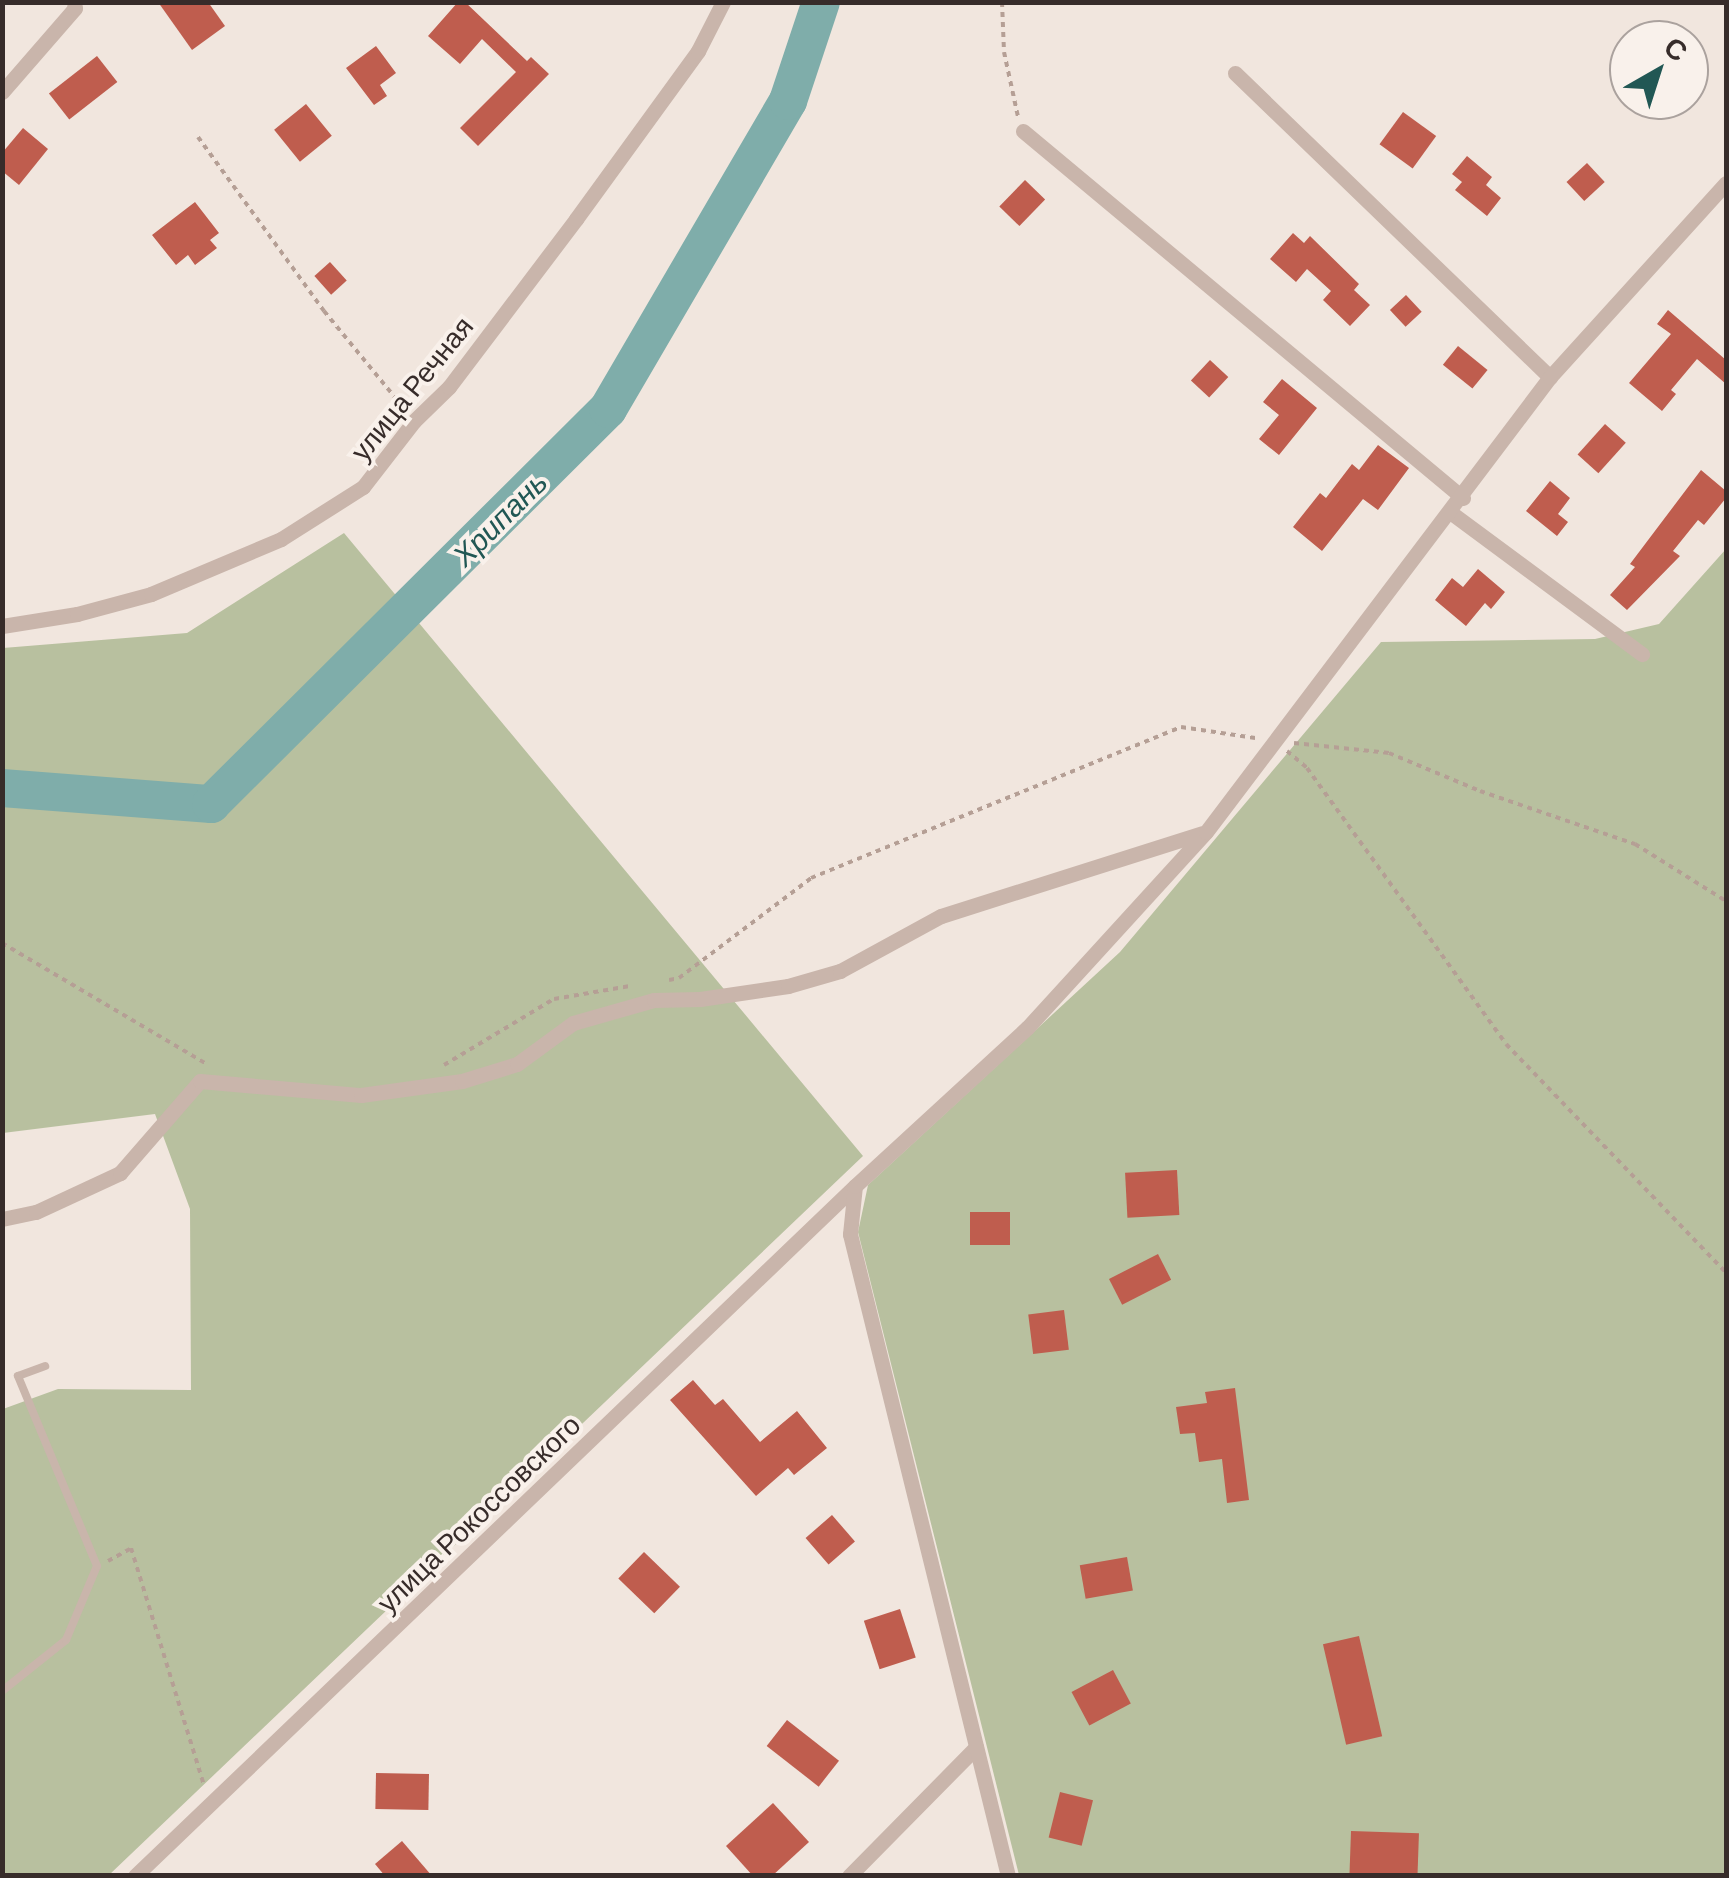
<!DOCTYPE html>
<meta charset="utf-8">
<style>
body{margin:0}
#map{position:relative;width:1729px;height:1878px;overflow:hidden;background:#f1e6de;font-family:Barlow,sans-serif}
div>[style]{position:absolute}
.green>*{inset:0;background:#b8c09f}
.river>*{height:38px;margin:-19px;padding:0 19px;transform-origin:19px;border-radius:19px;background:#7fadaa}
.building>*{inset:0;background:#bf5d4e;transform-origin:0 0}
.path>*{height:4px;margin-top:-2px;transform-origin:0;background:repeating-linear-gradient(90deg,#b59f95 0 5px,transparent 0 10px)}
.lane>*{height:8px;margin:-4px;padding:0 4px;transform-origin:4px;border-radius:4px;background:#c9b5ab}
.street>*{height:15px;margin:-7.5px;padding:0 7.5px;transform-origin:7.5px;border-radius:7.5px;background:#c9b5ab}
span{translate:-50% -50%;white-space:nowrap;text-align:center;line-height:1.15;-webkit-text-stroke:8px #f9f1eb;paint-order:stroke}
.street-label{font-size:28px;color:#372c2a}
.water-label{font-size:30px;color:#215754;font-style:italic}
.frame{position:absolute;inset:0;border:5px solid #372c2a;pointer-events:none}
.north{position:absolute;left:1609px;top:20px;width:100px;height:100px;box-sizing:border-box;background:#f9f1eb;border:2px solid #aba29e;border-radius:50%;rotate:39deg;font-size:28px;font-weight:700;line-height:40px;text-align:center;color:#372c2a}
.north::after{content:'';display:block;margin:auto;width:35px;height:45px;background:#215754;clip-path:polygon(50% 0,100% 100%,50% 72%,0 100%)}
</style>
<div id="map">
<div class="green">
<i style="clip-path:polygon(344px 533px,863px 1156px,109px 1875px,3px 1876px,3px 1409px,58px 1389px,191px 1390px,190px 1209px,155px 1114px,3px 1133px,3px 648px,187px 633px)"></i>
<i style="clip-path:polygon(1726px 549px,1726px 1875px,1019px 1875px,858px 1232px,868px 1185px,1120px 952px,1381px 642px,1595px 639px,1659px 624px)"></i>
</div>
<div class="river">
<i style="left:2px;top:788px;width:210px;rotate:4.4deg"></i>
<i style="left:211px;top:804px;width:560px;rotate:-44.86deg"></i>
<i style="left:608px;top:409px;width:357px;rotate:-59.7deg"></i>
<i style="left:788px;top:101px;width:104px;rotate:-71.6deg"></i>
</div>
<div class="building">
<i style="clip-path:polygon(158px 2px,208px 2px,225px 26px,192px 50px)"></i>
<i style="clip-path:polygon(458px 2px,465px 2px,527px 61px,518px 70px,531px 57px,549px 74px,478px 146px,460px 128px,516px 72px,482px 39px,460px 64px,428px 36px)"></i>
<i style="clip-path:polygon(376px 46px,396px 73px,380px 85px,387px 96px,374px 105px,346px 68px)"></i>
<i style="left:97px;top:56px;width:33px;height:61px;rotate:52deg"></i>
<i style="left:306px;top:104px;width:41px;height:41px;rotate:51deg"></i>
<i style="left:1403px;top:112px;width:41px;height:40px;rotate:36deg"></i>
<i style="clip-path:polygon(23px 128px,48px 149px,19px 185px,2px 171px,2px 153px)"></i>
<i style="clip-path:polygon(1467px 156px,1492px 177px,1486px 185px,1501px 198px,1487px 216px,1455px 190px,1462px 182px,1452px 174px)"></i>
<i style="left:1587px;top:163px;width:26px;height:28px;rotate:47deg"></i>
<i style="left:1025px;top:180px;width:28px;height:37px;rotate:44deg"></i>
<i style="clip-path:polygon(195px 202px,219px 233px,210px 240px,217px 248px,195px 265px,188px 255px,176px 265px,152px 235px)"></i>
<i style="clip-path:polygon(1293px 233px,1304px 243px,1310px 236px,1359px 284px,1354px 290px,1370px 305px,1350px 326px,1323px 300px,1331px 291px,1307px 269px,1296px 282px,1270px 259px)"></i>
<i style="left:330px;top:262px;width:25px;height:21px;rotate:48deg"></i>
<i style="left:1406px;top:295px;width:23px;height:22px;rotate:47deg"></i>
<i style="clip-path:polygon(1668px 310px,1726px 360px,1726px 384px,1697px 359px,1671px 390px,1676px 394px,1662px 411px,1629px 383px,1671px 334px,1657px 324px)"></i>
<i style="left:1458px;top:346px;width:38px;height:24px;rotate:39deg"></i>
<i style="left:1210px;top:360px;width:25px;height:28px;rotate:43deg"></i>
<i style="clip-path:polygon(1282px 379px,1317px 408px,1279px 455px,1259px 439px,1279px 415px,1263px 402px)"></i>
<i style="left:1605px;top:424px;width:28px;height:41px;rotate:42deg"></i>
<i style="clip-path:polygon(1378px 445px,1409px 468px,1378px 510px,1363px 499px,1322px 551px,1293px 527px,1320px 493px,1326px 498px,1352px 464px,1359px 470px)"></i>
<i style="clip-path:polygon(1701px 470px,1726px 491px,1726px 498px,1704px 525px,1698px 520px,1673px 551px,1680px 556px,1627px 610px,1610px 595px,1635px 567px,1630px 564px)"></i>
<i style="clip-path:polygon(1550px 481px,1570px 498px,1558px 514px,1568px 522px,1557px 536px,1526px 511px)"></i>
<i style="clip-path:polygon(1478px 569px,1505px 592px,1491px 609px,1485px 603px,1466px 626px,1435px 600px,1452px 578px,1463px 587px)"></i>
<i style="left:1177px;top:1170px;width:45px;height:52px;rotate:87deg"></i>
<i style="left:1010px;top:1212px;width:33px;height:40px;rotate:90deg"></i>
<i style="left:1158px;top:1254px;width:29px;height:55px;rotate:63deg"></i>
<i style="left:1064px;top:1310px;width:40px;height:36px;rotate:83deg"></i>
<i style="clip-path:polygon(693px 1380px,715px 1405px,723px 1399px,760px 1442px,797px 1411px,827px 1448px,794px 1475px,788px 1468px,756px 1496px,670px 1400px)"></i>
<i style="clip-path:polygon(1235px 1388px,1249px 1500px,1227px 1503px,1222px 1459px,1199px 1462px,1195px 1433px,1180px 1434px,1176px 1407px,1207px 1403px,1205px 1392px)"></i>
<i style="left:832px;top:1515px;width:35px;height:35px;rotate:49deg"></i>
<i style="left:644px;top:1552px;width:50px;height:37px;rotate:44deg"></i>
<i style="left:1127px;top:1557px;width:34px;height:48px;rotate:80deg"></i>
<i style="left:900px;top:1609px;width:51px;height:38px;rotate:72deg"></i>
<i style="left:1359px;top:1636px;width:103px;height:37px;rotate:77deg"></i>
<i style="left:1113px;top:1670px;width:38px;height:47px;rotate:62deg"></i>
<i style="left:787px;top:1720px;width:66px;height:33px;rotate:38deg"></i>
<i style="left:376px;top:1773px;width:53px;height:36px;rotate:1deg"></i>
<i style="left:1060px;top:1792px;width:34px;height:47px;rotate:14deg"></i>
<i style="clip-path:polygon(773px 1803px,809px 1842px,772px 1876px,753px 1876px,726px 1846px)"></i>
<i style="left:1351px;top:1831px;width:68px;height:45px;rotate:2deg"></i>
<i style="clip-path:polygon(402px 1841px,432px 1876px,385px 1876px,375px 1864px)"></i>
</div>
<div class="path">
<i style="left:1002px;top:2px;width:50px;rotate:87.7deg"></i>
<i style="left:1004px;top:52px;width:66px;rotate:77.8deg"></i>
<i style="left:198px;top:137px;width:215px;rotate:54.1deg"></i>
<i style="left:324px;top:311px;width:123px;rotate:50.6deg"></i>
<i style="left:1294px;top:743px;width:96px;rotate:6deg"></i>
<i style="left:1389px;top:753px;width:99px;rotate:22.7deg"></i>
<i style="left:1480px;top:791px;width:164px;rotate:18.9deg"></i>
<i style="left:1635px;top:844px;width:107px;rotate:32.1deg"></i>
<i style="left:1287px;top:751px;width:26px;rotate:40deg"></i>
<i style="left:1307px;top:768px;width:340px;rotate:54.2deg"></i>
<i style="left:1506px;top:1044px;width:318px;rotate:46.1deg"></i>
<i style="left:2px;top:943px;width:236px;rotate:30.6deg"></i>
<i style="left:669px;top:980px;width:10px;rotate:-11deg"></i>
<i style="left:679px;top:978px;width:166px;rotate:-37.1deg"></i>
<i style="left:811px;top:878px;width:400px;rotate:-22.2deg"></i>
<i style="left:1181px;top:727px;width:75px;rotate:8.5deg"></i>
<i style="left:444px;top:1065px;width:128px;rotate:-31deg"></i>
<i style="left:554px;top:999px;width:77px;rotate:-9.7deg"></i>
<i style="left:108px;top:1561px;width:26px;rotate:-29deg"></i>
<i style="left:131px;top:1548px;width:249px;rotate:72.9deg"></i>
</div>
<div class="lane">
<i style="left:2px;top:1691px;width:82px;rotate:-38.6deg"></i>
<i style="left:66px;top:1640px;width:80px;rotate:-67.3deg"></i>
<i style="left:97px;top:1566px;width:206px;rotate:-112.6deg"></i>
<i style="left:18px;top:1376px;width:29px;rotate:-20deg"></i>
</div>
<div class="street">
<i style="left:1235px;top:73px;width:438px;rotate:44deg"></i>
<i style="left:2px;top:92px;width:111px;rotate:-49deg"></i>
<i style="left:75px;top:8px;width:6px;rotate:-99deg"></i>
<i style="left:1023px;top:131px;width:573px;rotate:39.83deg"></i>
<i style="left:1450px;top:512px;width:239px;rotate:36.5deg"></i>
<i style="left:2px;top:626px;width:76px;rotate:-9.1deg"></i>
<i style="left:77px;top:614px;width:77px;rotate:-15.1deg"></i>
<i style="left:151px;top:594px;width:141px;rotate:-22.9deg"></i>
<i style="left:281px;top:539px;width:97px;rotate:-32.4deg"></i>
<i style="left:363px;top:487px;width:83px;rotate:-52.3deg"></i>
<i style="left:414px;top:421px;width:49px;rotate:-44.2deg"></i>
<i style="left:449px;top:387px;width:211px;rotate:-52.9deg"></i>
<i style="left:576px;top:219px;width:208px;rotate:-54deg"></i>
<i style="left:698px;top:51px;width:55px;rotate:-63deg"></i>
<i style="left:2px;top:1219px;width:35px;rotate:-12deg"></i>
<i style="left:36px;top:1212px;width:93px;rotate:-24.9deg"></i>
<i style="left:120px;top:1173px;width:122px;rotate:-49deg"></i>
<i style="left:200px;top:1081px;width:162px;rotate:5deg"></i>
<i style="left:361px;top:1095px;width:102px;rotate:-7.9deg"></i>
<i style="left:462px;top:1081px;width:58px;rotate:-17.2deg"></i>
<i style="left:517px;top:1064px;width:69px;rotate:-36.2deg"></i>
<i style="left:573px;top:1023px;width:84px;rotate:-15.9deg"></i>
<i style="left:654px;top:1000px;width:46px;rotate:-1.2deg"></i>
<i style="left:700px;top:999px;width:89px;rotate:-8.4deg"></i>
<i style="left:788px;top:986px;width:54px;rotate:-16.1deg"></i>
<i style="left:840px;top:971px;width:115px;rotate:-28.6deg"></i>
<i style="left:941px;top:916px;width:274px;rotate:-17.6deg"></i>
<i style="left:135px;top:1876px;width:997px;rotate:-43.78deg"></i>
<i style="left:849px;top:1876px;width:181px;rotate:-45.4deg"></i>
<i style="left:1008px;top:1876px;width:661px;rotate:-103.83deg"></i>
<i style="left:850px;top:1234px;width:48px;rotate:-84.1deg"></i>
<i style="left:855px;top:1186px;width:234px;rotate:-42.6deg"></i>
<i style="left:1027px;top:1028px;width:265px;rotate:-47.6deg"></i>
<i style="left:1206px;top:832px;width:570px;rotate:-52.91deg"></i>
<i style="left:1550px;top:377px;width:262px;rotate:-47.8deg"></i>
</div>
<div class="street-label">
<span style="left:411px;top:388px;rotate:-51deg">улица Речная</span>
<span style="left:478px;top:1513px;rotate:-44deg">улица Рокоссовского</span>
</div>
<div class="water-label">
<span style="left:499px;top:518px;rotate:-45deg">Хрипань</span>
</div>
<div class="frame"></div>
<div class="north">С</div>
</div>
